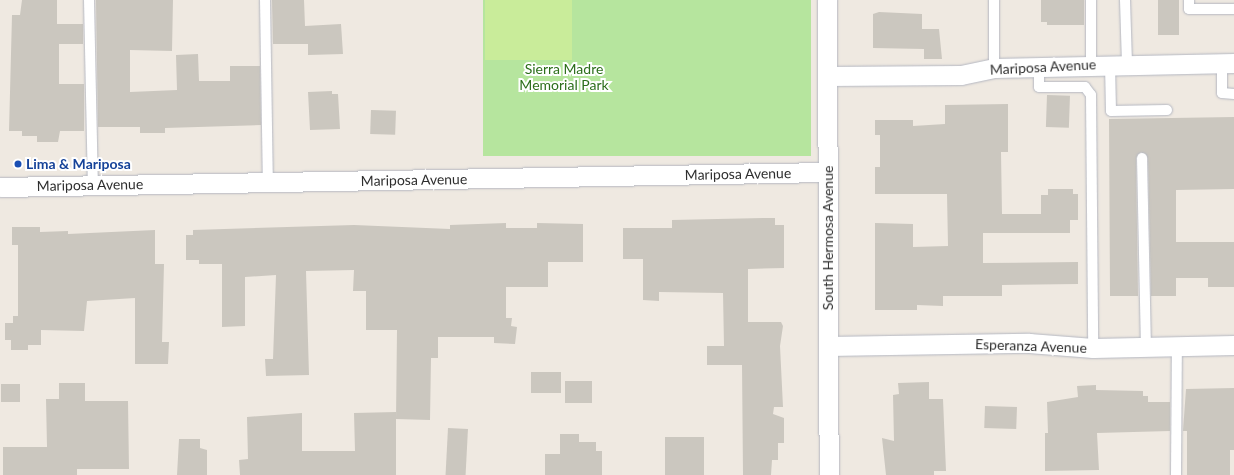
<!DOCTYPE html>
<style>
body{margin:0}
#map{position:relative;width:1234px;height:475px;overflow:hidden;background:#efe9e1;font-family:Lato,sans-serif}
div>[style]{position:absolute}
.green>*{inset:0;background:#b6e59e;transform-origin:0 0}
.pitch>*{inset:0;background:#c9ec9a;transform-origin:0 0}
.building>*{inset:0;background:#cbc7bf;transform-origin:0 0}
.roads{filter:drop-shadow(0 0 1px #b4b7c1) drop-shadow(0 0 1px #b4b7c1)}
.service>*{height:10px;margin:-5px;padding:0 5px;transform-origin:5px;border-radius:5px;background:#fff}
.minor>*{height:19px;margin:-9.5px;padding:0 9.5px;transform-origin:9.5px;border-radius:9.5px;background:#fff}
.dots>*{width:11px;height:11px;translate:-50% -50%;box-sizing:border-box;border:2px solid #fff;border-radius:50%}
span{translate:-50% -50%;white-space:nowrap;text-align:center;line-height:1.15;-webkit-text-stroke:4px #fff;paint-order:stroke}
.street-label{font-size:14px;color:#2e2e2e}
.park-label{font-size:14px;color:#2c6e1b}
.transit-label{font-size:14px;color:#164399;font-weight:700}
.left{translate:0 -50%;text-align:left}
</style>
<div id="map">
<div class="green">
<i style="left:483px;top:0;width:328px;height:156px"></i>
</div>
<div class="pitch">
<i style="left:485px;top:0;width:87px;height:60px"></i>
</div>
<div class="building">
<i style="clip-path:polygon(22px 0,57px 0,57px 24px,83px 24px,83px 44px,59px 44px,59px 84px,84px 84px,84px 131px,60px 131px,58px 142px,37px 142px,37px 136px,22px 136px,22px 131px,9px 131px,12px 15px,20px 15px)"></i>
<i style="clip-path:polygon(96px 0,173px 0,172px 51px,130px 50px,130px 92px,177px 90px,176px 55px,198px 54px,199px 81px,230px 81px,230px 66px,260px 66px,261px 125px,165px 128px,165px 133px,140px 133px,140px 127px,98px 127px)"></i>
<i style="clip-path:polygon(272px 0,304px 0,305px 26px,341px 24px,343px 54px,308px 55px,308px 44px,273px 44px)"></i>
<i style="clip-path:polygon(1041px 0,1084px 0,1084px 25px,1047px 25px,1047px 22px,1041px 22px)"></i>
<i style="left:1158px;top:0;width:21px;height:35px"></i>
<i style="clip-path:polygon(879px 12px,922px 14px,922px 29px,939px 29px,942px 59px,924px 59px,924px 49px,873px 48px,873px 14px)"></i>
<i style="clip-path:polygon(332px 91px,332px 94px,338px 94px,340px 129px,310px 130px,308px 92px)"></i>
<i style="left:1047px;top:95px;width:23px;height:32px;rotate:2deg"></i>
<i style="clip-path:polygon(1008px 104px,1008px 152px,1001px 152px,1002px 214px,1041px 214px,1041px 195px,1048px 195px,1048px 189px,1073px 189px,1073px 194px,1078px 194px,1078px 220px,1070px 220px,1070px 233px,983px 233px,983px 263px,1078px 262px,1078px 284px,1002px 285px,1002px 296px,943px 296px,943px 306px,917px 305px,917px 310px,875px 310px,875px 223px,913px 224px,913px 247px,948px 246px,947px 194px,875px 194px,875px 167px,880px 167px,880px 135px,875px 135px,875px 120px,913px 120px,913px 126px,945px 124px,945px 105px)"></i>
<i style="left:371px;top:110px;width:25px;height:24px;rotate:2deg"></i>
<i style="clip-path:polygon(1234px 117px,1234px 189px,1176px 190px,1176px 242px,1234px 242px,1234px 287px,1208px 287px,1208px 278px,1176px 278px,1176px 296px,1151px 296px,1148px 158px,1141px 152px,1136px 158px,1138px 296px,1110px 296px,1109px 119px)"></i>
<i style="clip-path:polygon(763px 218px,775px 218px,775px 225px,784px 225px,784px 268px,748px 269px,748px 322px,781px 322px,783px 326px,780px 346px,783px 407px,774px 407px,773px 414px,784px 418px,784px 443px,778px 443px,778px 460px,772px 460px,771px 475px,743px 475px,742px 365px,707px 365px,707px 346px,724px 346px,723px 293px,659px 292px,659px 301px,643px 300px,643px 259px,623px 259px,623px 228px,672px 228px,672px 220px)"></i>
<i style="clip-path:polygon(506px 223px,506px 228px,537px 228px,537px 223px,583px 224px,583px 262px,548px 262px,548px 287px,506px 287px,506px 318px,512px 318px,511px 326px,517px 327px,515px 344px,494px 343px,494px 337px,438px 337px,438px 358px,431px 358px,430px 420px,396px 419px,397px 330px,366px 330px,366px 291px,353px 291px,354px 270px,306px 271px,309px 375px,266px 376px,265px 359px,273px 359px,276px 275px,245px 277px,245px 326px,222px 327px,222px 264px,199px 264px,199px 260px,186px 260px,186px 235px,193px 235px,193px 230px,354px 225px,450px 229px,450px 225px)"></i>
<i style="clip-path:polygon(12px 227px,40px 227px,40px 232px,68px 231px,68px 234px,155px 230px,155px 264px,164px 264px,162px 342px,169px 342px,168px 364px,135px 364px,135px 298px,87px 301px,84px 331px,41px 330px,41px 345px,28px 345px,28px 350px,11px 350px,11px 340px,5px 340px,5px 323px,13px 323px,13px 316px,18px 316px,18px 245px,12px 245px)"></i>
<i style="left:531px;top:372px;width:30px;height:21px"></i>
<i style="left:565px;top:381px;width:27px;height:22px"></i>
<i style="clip-path:polygon(929px 382px,929px 399px,943px 399px,946px 471px,934px 471px,934px 475px,886px 475px,882px 438px,894px 441px,893px 395px,899px 394px,898px 383px)"></i>
<i style="clip-path:polygon(59px 383px,85px 383px,85px 401px,128px 401px,129px 469px,77px 469px,77px 475px,3px 475px,3px 447px,47px 447px,46px 399px,59px 399px)"></i>
<i style="left:1px;top:384px;width:19px;height:18px"></i>
<i style="clip-path:polygon(1096px 385px,1096px 390px,1143px 391px,1143px 396px,1148px 396px,1148px 402px,1170px 402px,1170px 431px,1097px 433px,1099px 470px,1045px 471px,1045px 433px,1048px 433px,1047px 402px,1078px 397px,1077px 386px)"></i>
<i style="clip-path:polygon(1234px 388px,1234px 450px,1230px 450px,1230px 475px,1187px 475px,1187px 431px,1183px 431px,1186px 389px)"></i>
<i style="left:985px;top:406px;width:32px;height:22px;rotate:2deg"></i>
<i style="clip-path:polygon(396px 412px,396px 475px,240px 475px,239px 460px,248px 459px,247px 417px,302px 413px,302px 451px,355px 451px,354px 413px)"></i>
<i style="left:448px;top:428px;width:20px;height:47px;rotate:3deg"></i>
<i style="clip-path:polygon(560px 434px,579px 434px,579px 442px,596px 442px,596px 451px,602px 451px,602px 475px,545px 475px,545px 454px,560px 454px)"></i>
<i style="left:665px;top:437px;width:39px;height:38px"></i>
<i style="clip-path:polygon(179px 439px,200px 439px,200px 448px,207px 450px,207px 475px,177px 475px)"></i>
</div>
<div class="roads">
<div class="service">
<i style="left:89px;top:0;width:184px;rotate:88.8deg"></i>
<i style="left:265px;top:0;width:182px;rotate:89.1deg"></i>
<i style="left:994px;top:0;width:68px;rotate:90deg"></i>
<i style="left:1091px;top:0;width:65px;rotate:90deg"></i>
<i style="left:1125px;top:0;width:64px;rotate:88.2deg"></i>
<i style="left:1189px;top:0;width:9px;rotate:90deg"></i>
<i style="left:1189px;top:9px;width:45px"></i>
<i style="left:1222px;top:63px;width:30px;rotate:90deg"></i>
<i style="left:1222px;top:93px;width:12px;rotate:5deg"></i>
<i style="left:1110px;top:64px;width:47px;rotate:88.8deg"></i>
<i style="left:1111px;top:111px;width:56px;rotate:-1deg"></i>
<i style="left:1039px;top:67px;width:20px;rotate:90deg"></i>
<i style="left:1039px;top:87px;width:46px"></i>
<i style="left:1085px;top:87px;width:10px;rotate:53deg"></i>
<i style="left:1091px;top:95px;width:253px;rotate:89.5deg"></i>
<i style="left:1142px;top:158px;width:189px;rotate:88.8deg"></i>
<i style="left:1176px;top:475px;width:129px;rotate:-89.6deg"></i>
</div>
<div class="minor">
<i style="left:827px;top:0;width:475px;rotate:89.8deg"></i>
<i style="left:828px;top:76px;width:133px;rotate:-0.4deg"></i>
<i style="left:961px;top:75px;width:34px;rotate:-12deg"></i>
<i style="left:994px;top:68px;width:240px;rotate:-1.2deg"></i>
<i style="left:0;top:187px;width:828px;rotate:-1.04deg"></i>
<i style="left:828px;top:346px;width:201px;rotate:-0.9deg"></i>
<i style="left:1029px;top:343px;width:64px;rotate:4.5deg"></i>
<i style="left:1093px;top:348px;width:141px;rotate:-1.2deg"></i>
</div>
</div>
<div class="dots">
<i style="left:18px;top:164px;background:#1a4fb4"></i>
</div>
<div class="street-label">
<span style="left:1043px;top:67px;rotate:-3deg">Mariposa Avenue</span>
<span style="left:738px;top:174px;rotate:-1deg">Mariposa Avenue</span>
<span style="left:414px;top:180px;rotate:-1deg">Mariposa Avenue</span>
<span style="left:90px;top:185px;rotate:-1deg">Mariposa Avenue</span>
<span style="left:828px;top:238px;rotate:-90deg">South Hermosa Avenue</span>
<span style="left:1031px;top:346px;rotate:2deg">Esperanza Avenue</span>
</div>
<div class="park-label">
<span style="left:564px;top:77px">Sierra Madre<br>Memorial Park</span>
</div>
<div class="transit-label">
<span class="left" style="left:26px;top:164px">Lima &amp; Mariposa</span>
</div>
</div>
